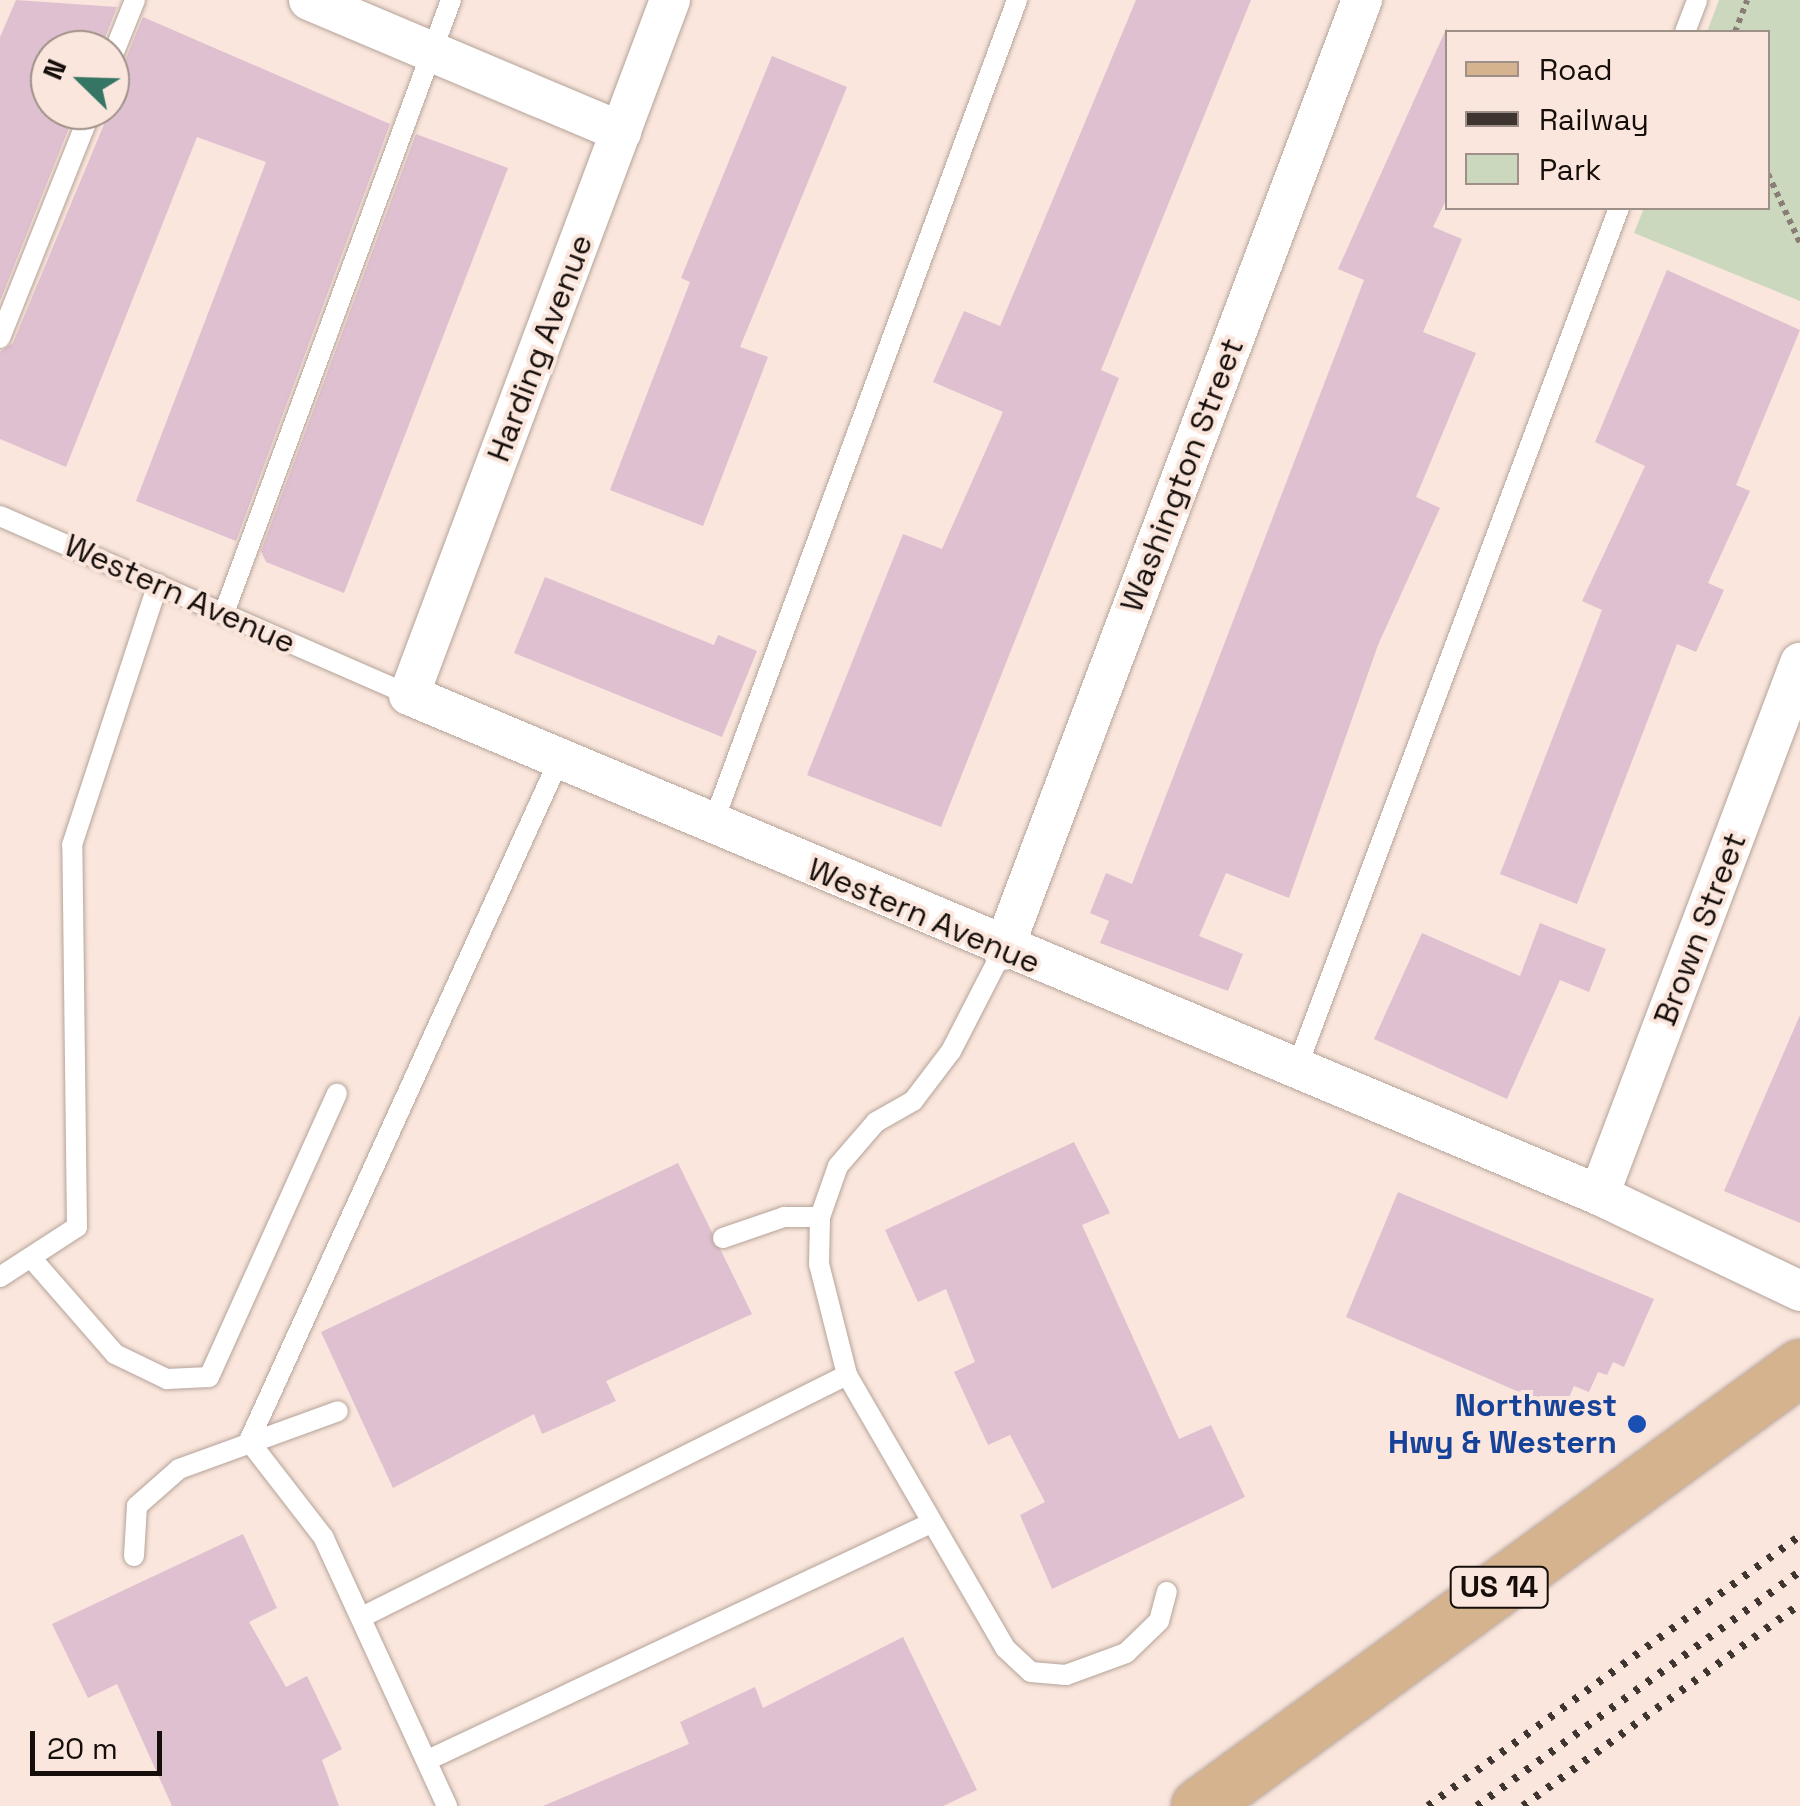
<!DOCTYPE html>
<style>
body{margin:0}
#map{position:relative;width:1800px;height:1806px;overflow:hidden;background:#fae6dc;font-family:"Space Grotesk",sans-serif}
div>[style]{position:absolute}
.green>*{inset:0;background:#cbd8be}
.building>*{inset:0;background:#dfc0d0}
.path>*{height:6px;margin-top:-3px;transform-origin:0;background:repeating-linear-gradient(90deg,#8a7d76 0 5px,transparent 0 10px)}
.roads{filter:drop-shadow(0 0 2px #b5a399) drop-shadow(0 0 2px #b5a399)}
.lane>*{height:20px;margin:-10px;padding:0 10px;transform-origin:10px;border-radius:10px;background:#fff}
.street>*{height:40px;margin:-20px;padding:0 20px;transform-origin:20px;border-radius:20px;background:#fff}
.primary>*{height:55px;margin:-27.5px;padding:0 27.5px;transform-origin:27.5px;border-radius:27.5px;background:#d5b38e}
.rail>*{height:8px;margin-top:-4px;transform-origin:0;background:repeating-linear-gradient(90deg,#3e3430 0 5px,transparent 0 15px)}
.dots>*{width:28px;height:28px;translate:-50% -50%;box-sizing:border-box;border:5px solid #fae6dc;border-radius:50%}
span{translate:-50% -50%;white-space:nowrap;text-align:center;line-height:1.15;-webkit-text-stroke:8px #fae6dc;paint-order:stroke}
.shield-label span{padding:2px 8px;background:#fae6dc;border:2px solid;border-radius:8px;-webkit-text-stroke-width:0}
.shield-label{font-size:30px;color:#150e0b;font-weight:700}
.street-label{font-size:32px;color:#150e0b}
.transit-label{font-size:32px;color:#164399;font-weight:700}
.right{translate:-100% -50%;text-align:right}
.legend{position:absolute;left:1445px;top:30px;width:325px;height:180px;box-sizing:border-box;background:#fae6dc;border:2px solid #9e9088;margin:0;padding:12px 18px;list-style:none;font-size:30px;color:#150e0b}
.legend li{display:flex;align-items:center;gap:20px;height:50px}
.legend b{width:50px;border:2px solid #9e9088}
.north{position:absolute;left:30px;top:30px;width:100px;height:100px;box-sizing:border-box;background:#fae6dc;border:2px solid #9e9088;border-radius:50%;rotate:293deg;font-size:28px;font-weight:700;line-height:40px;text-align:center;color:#150e0b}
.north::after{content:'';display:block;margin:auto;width:35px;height:45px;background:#357563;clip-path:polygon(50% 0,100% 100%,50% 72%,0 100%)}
.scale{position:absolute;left:30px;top:1731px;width:132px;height:45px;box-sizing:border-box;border:5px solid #150e0b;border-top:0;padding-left:12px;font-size:30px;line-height:35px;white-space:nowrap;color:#150e0b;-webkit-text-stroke:8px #fae6dc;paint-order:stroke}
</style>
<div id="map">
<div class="green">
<i style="clip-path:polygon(1719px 0,1800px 0,1800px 301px,1634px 233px,1644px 208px,1768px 208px,1768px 32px,1707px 32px)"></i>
</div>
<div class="building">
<i style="clip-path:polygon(16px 0,117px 7px,100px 50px,50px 50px,50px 110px,76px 110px,0 301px,0 37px)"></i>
<i style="clip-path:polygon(1136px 0,1251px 0,1101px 370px,1119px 378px,941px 827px,807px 775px,903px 534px,942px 549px,1003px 412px,933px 382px,964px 311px,1000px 326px)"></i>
<i style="clip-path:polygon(143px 17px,390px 124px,236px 541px,136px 501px,266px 162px,197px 137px,66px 467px,0 439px,0 352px,13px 343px,110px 110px,110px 76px,122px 68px)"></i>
<i style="clip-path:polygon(1447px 27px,1448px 196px,1433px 227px,1462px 239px,1423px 332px,1476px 353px,1416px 497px,1440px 508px,1378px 645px,1289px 898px,1226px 873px,1199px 936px,1243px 954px,1228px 991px,1100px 943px,1109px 921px,1090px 913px,1106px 873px,1132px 884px,1364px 280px,1338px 269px)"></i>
<i style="clip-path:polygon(772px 56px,847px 87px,740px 347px,768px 357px,703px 526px,610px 490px,690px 282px,681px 278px)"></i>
<i style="clip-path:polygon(416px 134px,508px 168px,344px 593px,266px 562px,261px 551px)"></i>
<i style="clip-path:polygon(1667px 270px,1800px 330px,1736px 485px,1750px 491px,1708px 583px,1724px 590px,1696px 652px,1677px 644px,1577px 904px,1500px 874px,1602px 610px,1582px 601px,1645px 466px,1595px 442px)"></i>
<i style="clip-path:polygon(545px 577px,714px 645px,718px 635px,757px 651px,722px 737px,514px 653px)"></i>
<i style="clip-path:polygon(1540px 923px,1606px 949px,1589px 992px,1560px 980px,1507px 1099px,1374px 1039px,1422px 933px,1520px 976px)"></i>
<i style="clip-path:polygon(1800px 1015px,1800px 1223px,1724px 1191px)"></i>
<i style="clip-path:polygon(1074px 1142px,1110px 1213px,1082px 1225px,1179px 1439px,1211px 1425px,1245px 1497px,1052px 1589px,1020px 1515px,1045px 1502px,1010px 1435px,988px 1445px,954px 1372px,975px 1362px,946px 1289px,918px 1302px,885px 1230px)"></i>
<i style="clip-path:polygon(678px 1163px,752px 1314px,606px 1381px,616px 1401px,542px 1434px,534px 1414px,393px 1488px,321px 1332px)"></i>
<i style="clip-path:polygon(1398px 1192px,1654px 1299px,1624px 1367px,1613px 1362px,1607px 1375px,1598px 1372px,1589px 1392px,1574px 1386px,1563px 1411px,1346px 1317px)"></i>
<i style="clip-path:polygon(243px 1534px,277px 1608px,249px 1622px,286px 1687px,307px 1676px,342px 1749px,322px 1760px,339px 1806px,172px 1806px,117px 1684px,88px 1698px,52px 1624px)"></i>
<i style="clip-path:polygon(903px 1637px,977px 1790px,943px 1806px,543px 1806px,689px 1744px,680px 1722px,755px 1687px,763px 1708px)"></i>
</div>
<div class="path">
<i style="left:1735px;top:32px;width:34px;rotate:-69deg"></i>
<i style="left:1768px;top:174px;width:76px;rotate:65.1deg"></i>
</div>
<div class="roads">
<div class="lane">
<i style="left:1685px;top:32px;width:34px;rotate:-69deg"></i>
<i style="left:110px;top:62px;width:67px;rotate:-68deg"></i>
<i style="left:0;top:338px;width:245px;rotate:-68.2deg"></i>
<i style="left:0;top:516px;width:446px;rotate:23.6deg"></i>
<i style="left:224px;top:613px;width:654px;rotate:-69.68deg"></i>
<i style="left:712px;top:826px;width:881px;rotate:-69.73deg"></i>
<i style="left:1003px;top:950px;width:114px;rotate:117.2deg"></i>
<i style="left:951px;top:1051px;width:63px;rotate:127.2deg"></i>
<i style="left:913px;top:1101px;width:43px;rotate:150.4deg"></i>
<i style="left:876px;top:1122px;width:58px;rotate:130.8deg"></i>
<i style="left:838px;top:1166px;width:54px;rotate:109.4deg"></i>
<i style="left:820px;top:1217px;width:47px;rotate:91.2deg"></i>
<i style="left:819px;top:1264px;width:114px;rotate:75.8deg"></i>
<i style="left:847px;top:1375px;width:315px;rotate:59.9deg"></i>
<i style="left:1005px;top:1648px;width:35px;rotate:43deg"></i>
<i style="left:1031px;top:1672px;width:35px;rotate:5deg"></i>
<i style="left:1066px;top:1675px;width:64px;rotate:-20.1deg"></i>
<i style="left:1126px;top:1653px;width:46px;rotate:-44.1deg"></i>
<i style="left:1159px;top:1621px;width:30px;rotate:-75deg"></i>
<i style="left:1296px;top:1070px;width:921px;rotate:-69.46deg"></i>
<i style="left:723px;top:1238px;width:65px;rotate:-19deg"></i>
<i style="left:784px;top:1217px;width:36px"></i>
<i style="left:33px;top:1260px;width:125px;rotate:48.9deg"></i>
<i style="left:115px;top:1354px;width:58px;rotate:25.7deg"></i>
<i style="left:167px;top:1379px;width:42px;rotate:-2.7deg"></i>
<i style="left:209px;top:1377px;width:311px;rotate:-65.7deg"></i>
<i style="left:0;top:1277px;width:92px;rotate:-33deg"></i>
<i style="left:77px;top:1227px;width:382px;rotate:-90.7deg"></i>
<i style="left:72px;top:845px;width:275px;rotate:-71.8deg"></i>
<i style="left:134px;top:1556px;width:50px;rotate:-86.6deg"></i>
<i style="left:137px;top:1506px;width:56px;rotate:-41.4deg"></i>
<i style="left:179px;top:1469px;width:169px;rotate:-20deg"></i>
<i style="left:364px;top:1616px;width:540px;rotate:-26.52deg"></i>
<i style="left:430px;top:1759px;width:552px;rotate:-25.22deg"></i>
<i style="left:447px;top:1806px;width:295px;rotate:-114.7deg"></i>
<i style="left:324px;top:1538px;width:123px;rotate:-127.7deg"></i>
<i style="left:249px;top:1441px;width:748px;rotate:-65.52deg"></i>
</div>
<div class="street">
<i style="left:309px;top:0;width:339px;rotate:22.9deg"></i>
<i style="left:670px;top:0;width:742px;rotate:110.58deg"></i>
<i style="left:409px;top:695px;width:1291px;rotate:22.79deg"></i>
<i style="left:1599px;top:1195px;width:223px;rotate:25.5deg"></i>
<i style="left:1003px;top:950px;width:1016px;rotate:-69.3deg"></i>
<i style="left:1599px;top:1195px;width:569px;rotate:-69.3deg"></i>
</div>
<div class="primary">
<i style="left:1199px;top:1806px;width:744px;rotate:-36.15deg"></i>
</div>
</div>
<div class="rail">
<i style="left:1428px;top:1806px;width:460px;rotate:-36deg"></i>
<i style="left:1477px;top:1806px;width:399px;rotate:-36deg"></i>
<i style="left:1523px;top:1806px;width:343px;rotate:-36.1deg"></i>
</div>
<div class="dots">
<i style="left:1637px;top:1424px;background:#1a4fb4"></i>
</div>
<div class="shield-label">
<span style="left:1499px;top:1587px">US 14</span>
</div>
<div class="street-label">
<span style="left:540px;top:348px;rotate:-69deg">Harding Avenue</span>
<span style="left:1182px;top:475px;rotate:-69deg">Washington Street</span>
<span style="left:180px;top:594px;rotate:24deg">Western Avenue</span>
<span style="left:924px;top:916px;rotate:23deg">Western Avenue</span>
<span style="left:1700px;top:929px;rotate:-69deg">Brown Street</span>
</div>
<div class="transit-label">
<span class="right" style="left:1617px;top:1424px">Northwest<br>Hwy &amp; Western</span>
</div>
<ul class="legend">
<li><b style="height:12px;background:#d5b38e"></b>Road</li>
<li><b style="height:12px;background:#3e3430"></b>Railway</li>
<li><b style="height:28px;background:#cbd8be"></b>Park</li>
</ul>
<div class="north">N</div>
<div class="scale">20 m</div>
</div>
